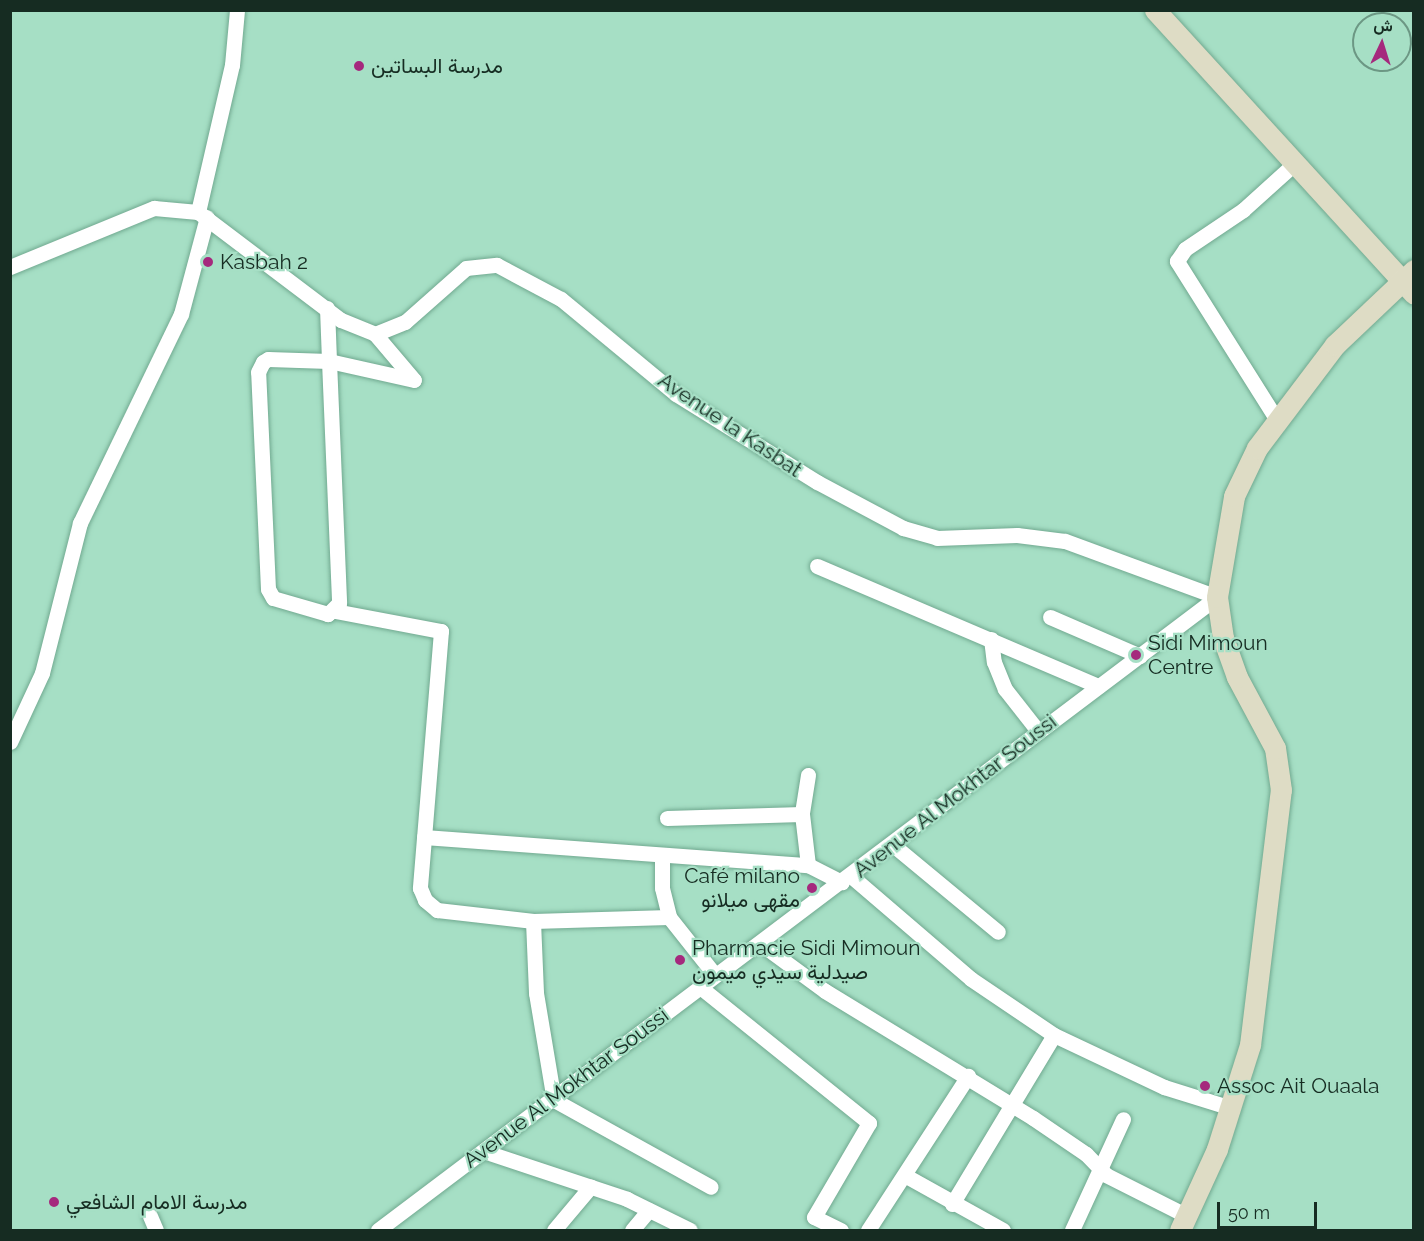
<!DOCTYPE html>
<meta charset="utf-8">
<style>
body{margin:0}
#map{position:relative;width:1424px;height:1241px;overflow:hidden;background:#a6dfc5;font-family:Raleway,Vazirmatn,sans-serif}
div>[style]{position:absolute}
.roads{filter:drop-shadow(0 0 2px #71a990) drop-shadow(0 0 2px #71a990)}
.street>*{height:15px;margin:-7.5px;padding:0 7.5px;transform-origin:7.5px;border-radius:7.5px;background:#fff}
.secondary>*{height:21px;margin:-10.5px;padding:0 10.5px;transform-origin:10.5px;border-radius:10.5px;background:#dedcc5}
.dots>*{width:16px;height:16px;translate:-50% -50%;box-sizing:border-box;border:3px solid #a6dfc5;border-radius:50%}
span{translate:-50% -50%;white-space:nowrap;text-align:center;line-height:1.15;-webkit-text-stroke:4.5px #a6dfc5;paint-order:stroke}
.poi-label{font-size:21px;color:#162c22}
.left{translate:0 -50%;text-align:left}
.right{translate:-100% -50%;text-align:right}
.street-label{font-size:21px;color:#162c22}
.frame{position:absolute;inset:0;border:12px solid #162c22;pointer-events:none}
.north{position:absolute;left:1352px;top:12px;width:60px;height:60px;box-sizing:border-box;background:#a6dfc5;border:2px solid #6c9784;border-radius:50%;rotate:4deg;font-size:16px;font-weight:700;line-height:24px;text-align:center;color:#162c22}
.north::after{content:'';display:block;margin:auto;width:21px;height:27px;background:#a5297d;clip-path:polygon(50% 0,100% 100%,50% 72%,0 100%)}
.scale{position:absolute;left:1217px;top:1202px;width:100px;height:27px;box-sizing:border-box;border:3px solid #162c22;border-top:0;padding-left:8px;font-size:18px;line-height:21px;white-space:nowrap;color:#162c22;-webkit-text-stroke:4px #a6dfc5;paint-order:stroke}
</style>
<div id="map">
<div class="roads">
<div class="street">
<i style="left:198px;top:212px;width:151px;rotate:-77deg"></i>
<i style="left:232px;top:65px;width:55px;rotate:-84.8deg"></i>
<i style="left:10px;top:267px;width:156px;rotate:-22.3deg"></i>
<i style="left:154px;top:208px;width:44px;rotate:5.2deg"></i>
<i style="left:198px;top:212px;width:179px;rotate:37.1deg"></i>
<i style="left:341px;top:320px;width:37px;rotate:22deg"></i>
<i style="left:375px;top:334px;width:32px;rotate:-22deg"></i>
<i style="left:405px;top:322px;width:81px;rotate:-41.5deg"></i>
<i style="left:466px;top:268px;width:31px;rotate:-6deg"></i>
<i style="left:497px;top:265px;width:72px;rotate:28deg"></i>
<i style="left:561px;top:299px;width:149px;rotate:39.6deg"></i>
<i style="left:676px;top:394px;width:166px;rotate:32deg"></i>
<i style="left:817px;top:482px;width:98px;rotate:28.1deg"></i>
<i style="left:903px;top:528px;width:35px;rotate:16deg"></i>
<i style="left:937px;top:538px;width:80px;rotate:-2.1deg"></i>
<i style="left:1017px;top:535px;width:48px;rotate:7.1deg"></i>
<i style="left:1065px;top:541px;width:162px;rotate:20.2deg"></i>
<i style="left:327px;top:308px;width:53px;rotate:87.8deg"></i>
<i style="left:329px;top:361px;width:242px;rotate:87.6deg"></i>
<i style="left:339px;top:603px;width:16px;rotate:135deg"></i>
<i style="left:328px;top:614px;width:57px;rotate:-163.8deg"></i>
<i style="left:273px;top:598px;width:10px;rotate:-119deg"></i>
<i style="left:268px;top:589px;width:217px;rotate:-92.6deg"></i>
<i style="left:258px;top:372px;width:11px;rotate:-63deg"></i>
<i style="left:263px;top:362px;width:6px;rotate:-31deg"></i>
<i style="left:268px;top:359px;width:61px;rotate:1.9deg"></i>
<i style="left:329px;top:361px;width:87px;rotate:12.6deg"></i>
<i style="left:375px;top:334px;width:60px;rotate:49.7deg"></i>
<i style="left:1277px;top:420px;width:188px;rotate:-122.2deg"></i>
<i style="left:1177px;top:261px;width:14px;rotate:-56deg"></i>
<i style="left:1185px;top:249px;width:70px;rotate:-33.9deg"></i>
<i style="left:1243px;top:210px;width:70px;rotate:-42.1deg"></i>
<i style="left:817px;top:566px;width:306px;rotate:23.1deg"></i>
<i style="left:335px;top:611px;width:108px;rotate:10.7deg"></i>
<i style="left:441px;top:631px;width:258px;rotate:94.7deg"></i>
<i style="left:420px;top:888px;width:13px;rotate:67deg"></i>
<i style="left:425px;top:900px;width:16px;rotate:40deg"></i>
<i style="left:437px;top:910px;width:97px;rotate:6.5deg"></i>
<i style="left:533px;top:921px;width:136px;rotate:-1.7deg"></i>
<i style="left:1050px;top:617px;width:98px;rotate:23.4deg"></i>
<i style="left:991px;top:639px;width:23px;rotate:83deg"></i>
<i style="left:994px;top:662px;width:29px;rotate:68deg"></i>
<i style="left:1005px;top:689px;width:53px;rotate:51.8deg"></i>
<i style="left:10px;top:742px;width:76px;rotate:-65.1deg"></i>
<i style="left:42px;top:673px;width:155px;rotate:-75.8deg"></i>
<i style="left:80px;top:523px;width:232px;rotate:-64.2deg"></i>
<i style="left:181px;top:314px;width:100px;rotate:-75deg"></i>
<i style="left:808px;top:775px;width:39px;rotate:99deg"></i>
<i style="left:802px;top:814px;width:51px;rotate:83.3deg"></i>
<i style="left:667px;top:818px;width:135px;rotate:-1.7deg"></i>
<i style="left:424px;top:837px;width:385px;rotate:4.2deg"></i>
<i style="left:808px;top:865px;width:38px;rotate:27deg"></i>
<i style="left:893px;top:845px;width:136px;rotate:39.6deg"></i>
<i style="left:662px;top:855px;width:33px;rotate:90deg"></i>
<i style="left:662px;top:888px;width:30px;rotate:76deg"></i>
<i style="left:669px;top:917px;width:74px;rotate:51.6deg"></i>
<i style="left:851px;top:876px;width:158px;rotate:40.6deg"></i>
<i style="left:971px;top:979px;width:100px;rotate:34deg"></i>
<i style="left:1054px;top:1035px;width:122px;rotate:25.3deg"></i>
<i style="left:1164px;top:1087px;width:70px;rotate:17.4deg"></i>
<i style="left:533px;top:921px;width:72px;rotate:87.6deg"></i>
<i style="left:536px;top:993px;width:109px;rotate:80.5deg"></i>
<i style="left:554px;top:1100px;width:179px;rotate:29deg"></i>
<i style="left:761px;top:944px;width:79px;rotate:36.3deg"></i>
<i style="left:825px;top:991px;width:244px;rotate:31.4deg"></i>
<i style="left:1033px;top:1118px;width:64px;rotate:34.2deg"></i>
<i style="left:1086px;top:1154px;width:29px;rotate:46deg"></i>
<i style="left:1106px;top:1175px;width:91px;rotate:26.8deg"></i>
<i style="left:700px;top:987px;width:217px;rotate:38.8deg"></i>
<i style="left:869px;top:1123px;width:109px;rotate:120.3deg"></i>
<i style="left:814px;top:1217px;width:30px;rotate:26deg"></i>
<i style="left:483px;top:1151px;width:152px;rotate:18.4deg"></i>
<i style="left:627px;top:1199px;width:70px;rotate:26.2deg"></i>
<i style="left:906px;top:1176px;width:111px;rotate:29.1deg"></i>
<i style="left:952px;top:1204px;width:197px;rotate:-58.9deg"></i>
<i style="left:150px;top:1216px;width:15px;rotate:67deg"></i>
<i style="left:378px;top:1230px;width:1051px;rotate:-37.03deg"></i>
<i style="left:554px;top:1230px;width:57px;rotate:-49.9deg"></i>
<i style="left:632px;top:1230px;width:26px;rotate:-50deg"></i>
<i style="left:868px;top:1230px;width:184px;rotate:-57deg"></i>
<i style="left:1072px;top:1230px;width:122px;rotate:-65.3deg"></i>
</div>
<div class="secondary">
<i style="left:1155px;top:10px;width:384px;rotate:47.6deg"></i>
<i style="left:1180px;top:1230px;width:89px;rotate:-65.4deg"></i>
<i style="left:1217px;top:1149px;width:109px;rotate:-72.4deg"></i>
<i style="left:1250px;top:1045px;width:257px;rotate:-83.1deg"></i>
<i style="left:1281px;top:790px;width:42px;rotate:-98.1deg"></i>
<i style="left:1275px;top:748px;width:81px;rotate:-118.2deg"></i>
<i style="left:1237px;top:677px;width:41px;rotate:-109.7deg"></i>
<i style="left:1223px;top:638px;width:41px;rotate:-98.3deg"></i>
<i style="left:1217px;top:597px;width:102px;rotate:-80.4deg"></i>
<i style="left:1234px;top:496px;width:53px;rotate:-64.4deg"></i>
<i style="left:1257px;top:448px;width:129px;rotate:-52.9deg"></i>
<i style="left:1335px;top:345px;width:109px;rotate:-43.5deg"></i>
</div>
</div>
<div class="dots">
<i style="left:359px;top:66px;background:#a5297d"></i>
<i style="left:208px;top:262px;background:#a5297d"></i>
<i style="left:1136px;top:655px;background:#a5297d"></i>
<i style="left:812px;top:888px;background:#a5297d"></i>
<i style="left:680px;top:960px;background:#a5297d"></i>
<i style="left:1205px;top:1086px;background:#a5297d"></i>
<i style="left:54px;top:1202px;background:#a5297d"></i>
</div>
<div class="poi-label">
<span class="left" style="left:371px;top:66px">مدرسة البساتين</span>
<span class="left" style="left:220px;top:262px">Kasbah 2</span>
<span class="left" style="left:1148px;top:655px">Sidi Mimoun<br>Centre</span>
<span class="right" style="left:800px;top:888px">Café milano<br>مقهى ميلانو</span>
<span class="left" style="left:692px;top:960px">Pharmacie Sidi Mimoun<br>صيدلية سيدي ميمون</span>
<span class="left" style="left:1217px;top:1086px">Assoc Ait Ouaala</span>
<span class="left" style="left:66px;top:1202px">مدرسة الامام الشافعي</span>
</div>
<div class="street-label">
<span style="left:730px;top:425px;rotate:34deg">Avenue la Kasbat</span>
<span style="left:955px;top:796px;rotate:-38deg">Avenue Al Mokhtar Soussi</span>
<span style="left:566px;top:1088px;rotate:-37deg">Avenue Al Mokhtar Soussi</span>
</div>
<div class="frame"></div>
<div class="north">ش</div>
<div class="scale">50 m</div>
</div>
